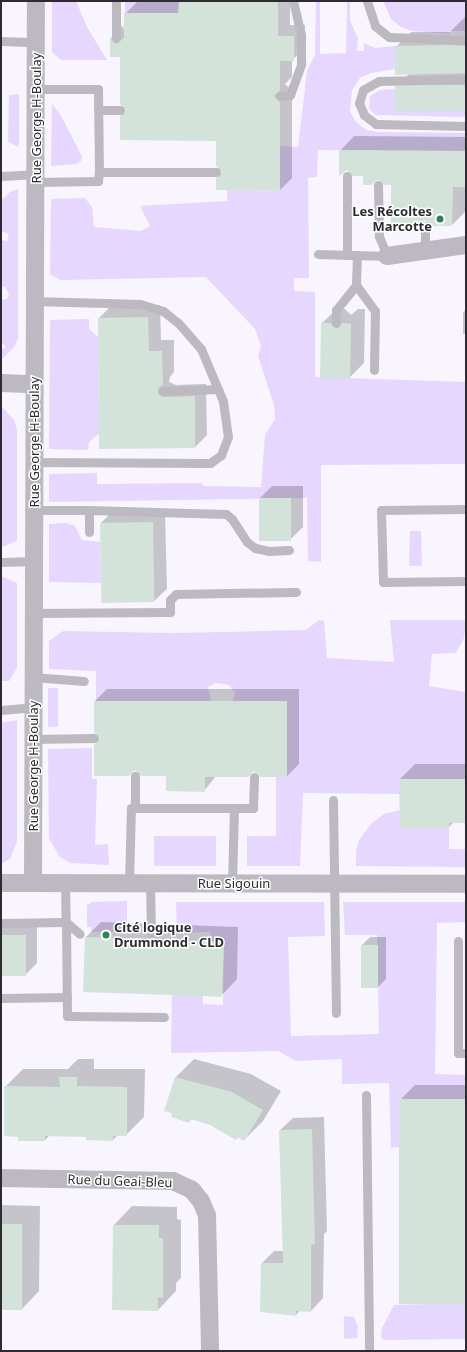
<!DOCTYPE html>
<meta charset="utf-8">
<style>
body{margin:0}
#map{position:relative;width:467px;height:1352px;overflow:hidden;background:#f8f5fe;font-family:"Noto Sans",sans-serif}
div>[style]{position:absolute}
.green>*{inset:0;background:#e6d7ff;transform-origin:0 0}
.shadow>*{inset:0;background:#0003}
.building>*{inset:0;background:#d4e3d9;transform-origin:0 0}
.lane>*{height:9px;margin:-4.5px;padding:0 4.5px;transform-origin:4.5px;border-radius:4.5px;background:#bcb9c0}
.street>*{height:18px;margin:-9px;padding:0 9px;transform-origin:9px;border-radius:9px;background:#bcb9c0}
.dots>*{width:11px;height:11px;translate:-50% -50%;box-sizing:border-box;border:2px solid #fff;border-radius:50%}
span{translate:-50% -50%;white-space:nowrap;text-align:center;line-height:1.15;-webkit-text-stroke:3px #fff;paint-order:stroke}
.street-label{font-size:13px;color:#2d2b31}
.poi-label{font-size:13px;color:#2d2b31;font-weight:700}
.right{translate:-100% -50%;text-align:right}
.left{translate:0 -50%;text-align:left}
.frame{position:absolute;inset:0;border:2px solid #2d2b31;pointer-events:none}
</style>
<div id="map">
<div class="green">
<i style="clip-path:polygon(52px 1px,76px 1px,87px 27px,107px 60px,61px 60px,52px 52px)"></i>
<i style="left:125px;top:1px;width:54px;height:12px"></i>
<i style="clip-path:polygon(316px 1px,320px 1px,320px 54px,346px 53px,347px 1px,350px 1px,350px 21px,358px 38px,357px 51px,364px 51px,364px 43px,375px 48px,395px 46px,395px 69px,371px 73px,360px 78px,352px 90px,350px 112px,356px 122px,366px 130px,377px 132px,466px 133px,466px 151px,318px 150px,317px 177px,308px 178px,309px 278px,294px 278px,294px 291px,315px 292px,315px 377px,466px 382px,466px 464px,321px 465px,321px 562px,308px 561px,307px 498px,49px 502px,49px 474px,97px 473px,97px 484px,202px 483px,203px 486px,261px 487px,265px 435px,275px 419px,274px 405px,258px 356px,261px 346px,255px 329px,206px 277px,60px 280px,50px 274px,51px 199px,85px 198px,92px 207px,94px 227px,141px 231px,150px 226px,140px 206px,227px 201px,227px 190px,280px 191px,280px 146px,298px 147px,307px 71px,315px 55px)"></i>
<i style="clip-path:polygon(383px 1px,466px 1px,466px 31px,449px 31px,449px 34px,412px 31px,401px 27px,391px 19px)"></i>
<i style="clip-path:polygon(395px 89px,395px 111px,466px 111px,466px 117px,375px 115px,369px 108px,370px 96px,380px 90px)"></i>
<i style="clip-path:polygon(19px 94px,19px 147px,8px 142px,9px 95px)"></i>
<i style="clip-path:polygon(52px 104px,60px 114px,82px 156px,81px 161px,76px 164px,51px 166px)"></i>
<i style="clip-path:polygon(18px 189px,18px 338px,15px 346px,1px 360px,1px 351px,6px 347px,1px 342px,1px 300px,7px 299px,9px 294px,5px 287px,1px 286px,1px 240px,7px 241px,9px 234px,1px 231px,1px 201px,10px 192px)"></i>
<i style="clip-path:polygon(89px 319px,89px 329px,98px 337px,99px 434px,89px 442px,88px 450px,49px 449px,50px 320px)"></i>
<i style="clip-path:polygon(1px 406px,14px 420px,17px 430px,17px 541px,2px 547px)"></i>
<i style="clip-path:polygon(66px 523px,75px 526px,82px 540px,100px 542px,101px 583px,49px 582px,49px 524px)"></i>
<i style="clip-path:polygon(410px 531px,421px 531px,422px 566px,409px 566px)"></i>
<i style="clip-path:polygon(1px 576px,17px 583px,17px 668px,9px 681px,1px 681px)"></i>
<i style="clip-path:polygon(319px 620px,324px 621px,327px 658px,394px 662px,390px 620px,466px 620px,464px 638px,456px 653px,432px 654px,429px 686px,466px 692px,466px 779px,400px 779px,400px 794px,303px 793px,300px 866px,247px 866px,247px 836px,276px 836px,276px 777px,287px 701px,233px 701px,235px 693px,229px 685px,216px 683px,208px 687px,211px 701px,96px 701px,96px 671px,49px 669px,49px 641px,63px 631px,173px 633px,306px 630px)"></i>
<i style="left:48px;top:688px;width:10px;height:39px"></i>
<i style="clip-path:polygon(17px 720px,17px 841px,10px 859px,1px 864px,1px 723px)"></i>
<i style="clip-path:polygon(92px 748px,92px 779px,97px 779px,95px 845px,108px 844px,109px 865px,70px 863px,59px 856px,49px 838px,48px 749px)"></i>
<i style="clip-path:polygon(400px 810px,400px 828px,449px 828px,449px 849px,466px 849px,466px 867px,356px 866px,356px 851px,359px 840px,372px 823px,384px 814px)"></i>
<i style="left:216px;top:836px;width:30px;height:62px;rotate:90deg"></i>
<i style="clip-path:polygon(127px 901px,127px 931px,91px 932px,91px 927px,87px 927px,87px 905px,92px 902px)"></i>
<i style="clip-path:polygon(176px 902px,324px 902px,325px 936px,288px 937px,291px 1036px,379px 1034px,377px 935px,345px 935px,343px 902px,466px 902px,466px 922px,437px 923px,435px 1074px,466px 1075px,466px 1099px,400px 1147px,391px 1148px,389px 1083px,342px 1084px,342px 1059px,296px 1061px,278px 1051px,171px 1053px,172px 995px,203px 995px,203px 1004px,223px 1005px,224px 941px,212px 941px,210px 932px,177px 933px)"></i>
<i style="clip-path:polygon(466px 1303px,466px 1339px,384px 1340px,381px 1337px,382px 1328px,394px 1305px)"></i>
<i style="clip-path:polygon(344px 1316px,354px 1317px,358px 1327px,357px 1338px,344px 1339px)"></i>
</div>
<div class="shadow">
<i style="clip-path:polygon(138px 1px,290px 1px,290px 25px,305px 25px,305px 48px,292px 60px,292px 77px,285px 84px,292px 90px,292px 178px,280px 190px,223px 172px,217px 140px,127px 110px,121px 56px,111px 56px,111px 38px,122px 26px,125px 30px,125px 14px)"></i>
<i style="clip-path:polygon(465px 17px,466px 110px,396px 87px,410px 73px,396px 47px,411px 32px,450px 32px)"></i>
<i style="clip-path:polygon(354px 136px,466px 137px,466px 211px,452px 225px,392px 184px,364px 175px,340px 151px)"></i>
<i style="clip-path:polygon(160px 305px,161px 340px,174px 340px,174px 372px,170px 377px,169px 382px,176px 385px,206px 384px,207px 435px,195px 447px,99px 318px,111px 306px)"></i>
<i style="clip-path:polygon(337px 309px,345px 309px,351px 315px,358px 309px,365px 309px,364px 363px,349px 378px,322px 323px)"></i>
<i style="clip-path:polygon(466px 309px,466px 334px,463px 334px,463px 313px)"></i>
<i style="clip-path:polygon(272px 486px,303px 486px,303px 527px,291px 539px,260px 498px)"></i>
<i style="clip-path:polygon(113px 511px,165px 511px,167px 589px,154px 601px,101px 523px)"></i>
<i style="clip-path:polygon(107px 689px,299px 689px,299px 764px,287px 776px,254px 770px,216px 776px,204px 791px,167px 775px,101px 738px,95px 701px)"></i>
<i style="clip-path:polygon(415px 764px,466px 764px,466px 822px,454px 822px,449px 827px,401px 827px,400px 779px)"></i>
<i style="clip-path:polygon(101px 922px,238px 927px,237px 979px,223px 994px,86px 937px)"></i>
<i style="clip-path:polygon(1px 923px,37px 923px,37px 963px,25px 975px,1px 975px)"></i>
<i style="clip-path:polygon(370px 937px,386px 937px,386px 979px,378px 987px,362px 945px)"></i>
<i style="clip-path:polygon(78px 1059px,94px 1059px,94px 1069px,145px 1069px,144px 1117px,126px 1135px,118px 1135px,113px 1140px,87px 1136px,50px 1135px,45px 1140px,5px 1087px,23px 1069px,68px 1069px)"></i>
<i style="clip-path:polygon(194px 1059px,251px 1074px,281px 1091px,263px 1121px,244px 1140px,210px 1124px,192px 1118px,189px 1121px,165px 1110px,176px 1077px)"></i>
<i style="clip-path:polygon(415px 1085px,466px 1085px,466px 1302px,400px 1100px)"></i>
<i style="clip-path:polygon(324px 1117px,327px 1231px,324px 1234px,323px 1298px,311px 1311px,300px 1310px,296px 1315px,262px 1263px,274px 1251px,284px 1251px,280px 1130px,293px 1118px)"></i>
<i style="clip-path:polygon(1px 1205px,40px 1206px,39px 1291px,21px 1310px,1px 1309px)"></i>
<i style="clip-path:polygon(132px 1206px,177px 1207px,177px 1219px,181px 1220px,181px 1278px,176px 1283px,176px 1291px,158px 1310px,113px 1309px,114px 1225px)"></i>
</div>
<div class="building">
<i style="clip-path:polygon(179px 1px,278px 1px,278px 36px,294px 36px,294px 61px,280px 61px,280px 90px,274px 96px,280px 102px,280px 191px,216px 190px,216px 178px,222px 172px,216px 166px,216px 141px,120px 140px,120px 116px,126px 110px,120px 104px,120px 57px,110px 57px,110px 37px,116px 44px,124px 38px,124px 13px,178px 13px)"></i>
<i style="clip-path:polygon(449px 45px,466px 46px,466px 73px,395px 75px,395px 46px)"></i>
<i style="left:466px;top:85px;width:26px;height:71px;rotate:90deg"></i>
<i style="clip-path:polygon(339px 150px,466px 151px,466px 187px,453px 187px,452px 226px,431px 226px,425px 220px,419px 226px,391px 226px,391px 185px,384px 185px,378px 179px,372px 185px,363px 185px,363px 176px,353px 176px,347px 170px,339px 176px)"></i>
<i style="clip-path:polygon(148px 317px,149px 351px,162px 351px,163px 385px,158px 388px,158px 394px,163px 397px,195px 396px,195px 448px,99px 449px,98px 318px)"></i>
<i style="clip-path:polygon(321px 323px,330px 323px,336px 329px,342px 323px,351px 324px,350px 379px,320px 378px)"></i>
<i style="left:259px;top:498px;width:32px;height:43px"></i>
<i style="left:153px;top:522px;width:80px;height:53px;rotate:89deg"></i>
<i style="clip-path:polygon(94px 701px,287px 701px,287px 777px,260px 777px,254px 771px,248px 777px,205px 777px,205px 792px,166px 791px,166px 776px,141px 776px,135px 770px,129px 776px,94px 776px,94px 744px,100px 738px,94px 732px)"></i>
<i style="clip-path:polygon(399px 779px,466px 779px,466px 823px,449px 823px,449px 828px,400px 828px)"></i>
<i style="left:1px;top:935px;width:25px;height:41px"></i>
<i style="left:85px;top:937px;width:139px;height:55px;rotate:2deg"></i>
<i style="left:361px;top:945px;width:17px;height:43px"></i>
<i style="clip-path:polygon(59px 1077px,77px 1077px,77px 1086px,127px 1087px,127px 1136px,113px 1136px,113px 1141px,86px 1140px,86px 1137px,45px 1136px,45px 1141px,18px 1141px,18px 1137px,4px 1136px,4px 1086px,60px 1087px)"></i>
<i style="clip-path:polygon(175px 1077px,232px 1092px,263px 1110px,244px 1141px,238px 1137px,236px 1140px,210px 1125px,191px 1119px,189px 1123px,171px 1117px,172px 1113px,164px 1111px)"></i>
<i style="left:399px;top:1099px;width:67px;height:205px"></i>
<i style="clip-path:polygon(312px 1129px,315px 1244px,311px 1245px,311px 1312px,296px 1311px,296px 1316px,260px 1312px,261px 1263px,283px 1263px,279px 1130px)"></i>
<i style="left:1px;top:1224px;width:21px;height:86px"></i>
<i style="clip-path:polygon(113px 1225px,159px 1225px,159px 1238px,163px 1238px,163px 1298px,158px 1297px,158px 1311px,112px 1310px)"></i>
</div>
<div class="lane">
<i style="left:116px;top:1px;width:37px;rotate:90deg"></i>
<i style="left:367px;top:1px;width:26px;rotate:72deg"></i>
<i style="left:375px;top:26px;width:18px;rotate:38deg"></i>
<i style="left:389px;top:37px;width:77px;rotate:2.2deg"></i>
<i style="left:1px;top:41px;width:35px;rotate:2deg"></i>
<i style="left:466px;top:79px;width:87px;rotate:178.7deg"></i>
<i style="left:379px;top:81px;width:18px;rotate:151deg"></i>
<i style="left:363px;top:90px;width:14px;rotate:107deg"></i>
<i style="left:359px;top:103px;width:13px;rotate:67deg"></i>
<i style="left:364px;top:115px;width:15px;rotate:37deg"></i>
<i style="left:376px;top:124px;width:90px;rotate:1.3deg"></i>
<i style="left:280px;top:96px;width:10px;rotate:-6deg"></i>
<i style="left:290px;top:95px;width:33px;rotate:-70deg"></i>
<i style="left:301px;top:64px;width:29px;rotate:-90deg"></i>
<i style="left:301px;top:35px;width:35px;rotate:-103deg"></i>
<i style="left:98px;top:110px;width:22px"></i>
<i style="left:99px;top:172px;width:117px"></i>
<i style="left:1px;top:176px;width:34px;rotate:-3deg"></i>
<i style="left:35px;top:182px;width:63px;rotate:-0.9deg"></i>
<i style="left:98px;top:181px;width:9px;rotate:-84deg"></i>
<i style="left:99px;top:172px;width:83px;rotate:-90.7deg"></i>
<i style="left:98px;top:89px;width:62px;rotate:180deg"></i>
<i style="left:425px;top:226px;width:26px;rotate:90deg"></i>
<i style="left:318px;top:254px;width:69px;rotate:1.7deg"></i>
<i style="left:387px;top:256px;width:22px;rotate:-112deg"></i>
<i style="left:379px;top:236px;width:51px;rotate:-91.1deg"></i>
<i style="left:347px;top:255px;width:79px;rotate:-90deg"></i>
<i style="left:357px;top:255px;width:30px;rotate:92deg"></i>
<i style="left:356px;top:285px;width:32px;rotate:54deg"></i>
<i style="left:375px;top:311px;width:59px;rotate:91deg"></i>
<i style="left:336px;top:323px;width:13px;rotate:-90deg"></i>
<i style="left:336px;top:310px;width:32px;rotate:-51deg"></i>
<i style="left:163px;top:391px;width:55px;rotate:-2.1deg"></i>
<i style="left:33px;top:462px;width:177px;rotate:0.3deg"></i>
<i style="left:210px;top:463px;width:14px;rotate:-36deg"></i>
<i style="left:221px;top:455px;width:19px;rotate:-69deg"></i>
<i style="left:228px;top:437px;width:36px;rotate:-98deg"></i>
<i style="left:223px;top:401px;width:56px;rotate:-112.9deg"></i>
<i style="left:201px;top:349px;width:35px;rotate:-131deg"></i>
<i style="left:178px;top:323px;width:19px;rotate:-141deg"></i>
<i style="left:163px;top:311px;width:24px;rotate:-163deg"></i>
<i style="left:140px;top:304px;width:106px;rotate:-178.4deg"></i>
<i style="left:466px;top:509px;width:85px;rotate:179.3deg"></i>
<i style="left:381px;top:510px;width:72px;rotate:88.4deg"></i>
<i style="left:383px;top:582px;width:83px;rotate:-0.7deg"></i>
<i style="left:33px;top:510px;width:56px"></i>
<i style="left:89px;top:510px;width:22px;rotate:90deg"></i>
<i style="left:89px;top:510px;width:137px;rotate:1.7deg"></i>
<i style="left:226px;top:514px;width:8px;rotate:40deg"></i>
<i style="left:232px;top:519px;width:27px;rotate:57deg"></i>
<i style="left:247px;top:542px;width:10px;rotate:37deg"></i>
<i style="left:255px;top:548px;width:14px;rotate:12deg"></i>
<i style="left:269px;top:551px;width:20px;rotate:-3deg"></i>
<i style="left:1px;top:562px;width:32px;rotate:-2deg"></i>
<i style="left:33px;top:613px;width:137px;rotate:-0.4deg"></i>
<i style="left:170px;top:612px;width:12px;rotate:-90deg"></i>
<i style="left:170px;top:600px;width:8px;rotate:-45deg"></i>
<i style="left:176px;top:594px;width:120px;rotate:-1deg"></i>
<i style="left:33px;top:677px;width:51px;rotate:4.5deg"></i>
<i style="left:1px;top:710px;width:32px;rotate:-5deg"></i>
<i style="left:33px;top:739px;width:61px;rotate:-0.9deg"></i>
<i style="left:333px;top:800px;width:213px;rotate:89.2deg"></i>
<i style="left:135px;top:808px;width:32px;rotate:-90deg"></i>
<i style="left:234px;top:808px;width:19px"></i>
<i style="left:253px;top:808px;width:31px;rotate:-88deg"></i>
<i style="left:65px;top:883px;width:39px;rotate:89deg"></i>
<i style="left:66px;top:922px;width:18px;rotate:41deg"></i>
<i style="left:129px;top:883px;width:75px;rotate:-88.5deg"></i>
<i style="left:131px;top:808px;width:103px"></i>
<i style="left:234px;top:808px;width:75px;rotate:91.5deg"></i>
<i style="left:150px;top:883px;width:50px;rotate:88.9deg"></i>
<i style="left:1px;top:923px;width:65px;rotate:-0.9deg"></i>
<i style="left:66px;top:922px;width:94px;rotate:89.4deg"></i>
<i style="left:67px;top:1016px;width:97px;rotate:0.6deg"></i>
<i style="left:458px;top:941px;width:112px;rotate:90deg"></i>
<i style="left:458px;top:1053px;width:8px"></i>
<i style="left:1px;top:998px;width:66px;rotate:-0.9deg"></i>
<i style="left:366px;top:1095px;width:256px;rotate:89.3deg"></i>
</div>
<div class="street">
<i style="left:387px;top:256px;width:80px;rotate:-7.9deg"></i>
<i style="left:1px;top:383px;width:33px;rotate:2deg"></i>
<i style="left:1px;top:883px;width:465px;rotate:0.1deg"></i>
<i style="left:33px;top:883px;width:882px;rotate:-89.81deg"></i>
<i style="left:1px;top:1178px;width:172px;rotate:1deg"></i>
<i style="left:173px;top:1181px;width:21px;rotate:25deg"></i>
<i style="left:192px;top:1190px;width:14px;rotate:51deg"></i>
<i style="left:201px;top:1201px;width:15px;rotate:67deg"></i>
<i style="left:207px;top:1215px;width:136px;rotate:88.7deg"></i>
</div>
<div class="dots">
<i style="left:440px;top:219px;background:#2e8457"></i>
<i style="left:106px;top:935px;background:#2e8457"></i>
</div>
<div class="street-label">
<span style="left:36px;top:118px;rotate:-90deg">Rue George H-Boulay</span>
<span style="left:34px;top:442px;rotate:-90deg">Rue George H-Boulay</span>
<span style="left:33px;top:766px;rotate:-90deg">Rue George H-Boulay</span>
<span style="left:234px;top:883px">Rue Sigouin</span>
<span style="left:120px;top:1181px;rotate:2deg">Rue du Geai-Bleu</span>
</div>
<div class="poi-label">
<span class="right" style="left:432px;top:219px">Les Récoltes<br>Marcotte</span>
<span class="left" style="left:114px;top:935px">Cité logique<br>Drummond - CLD</span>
</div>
<div class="frame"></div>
</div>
